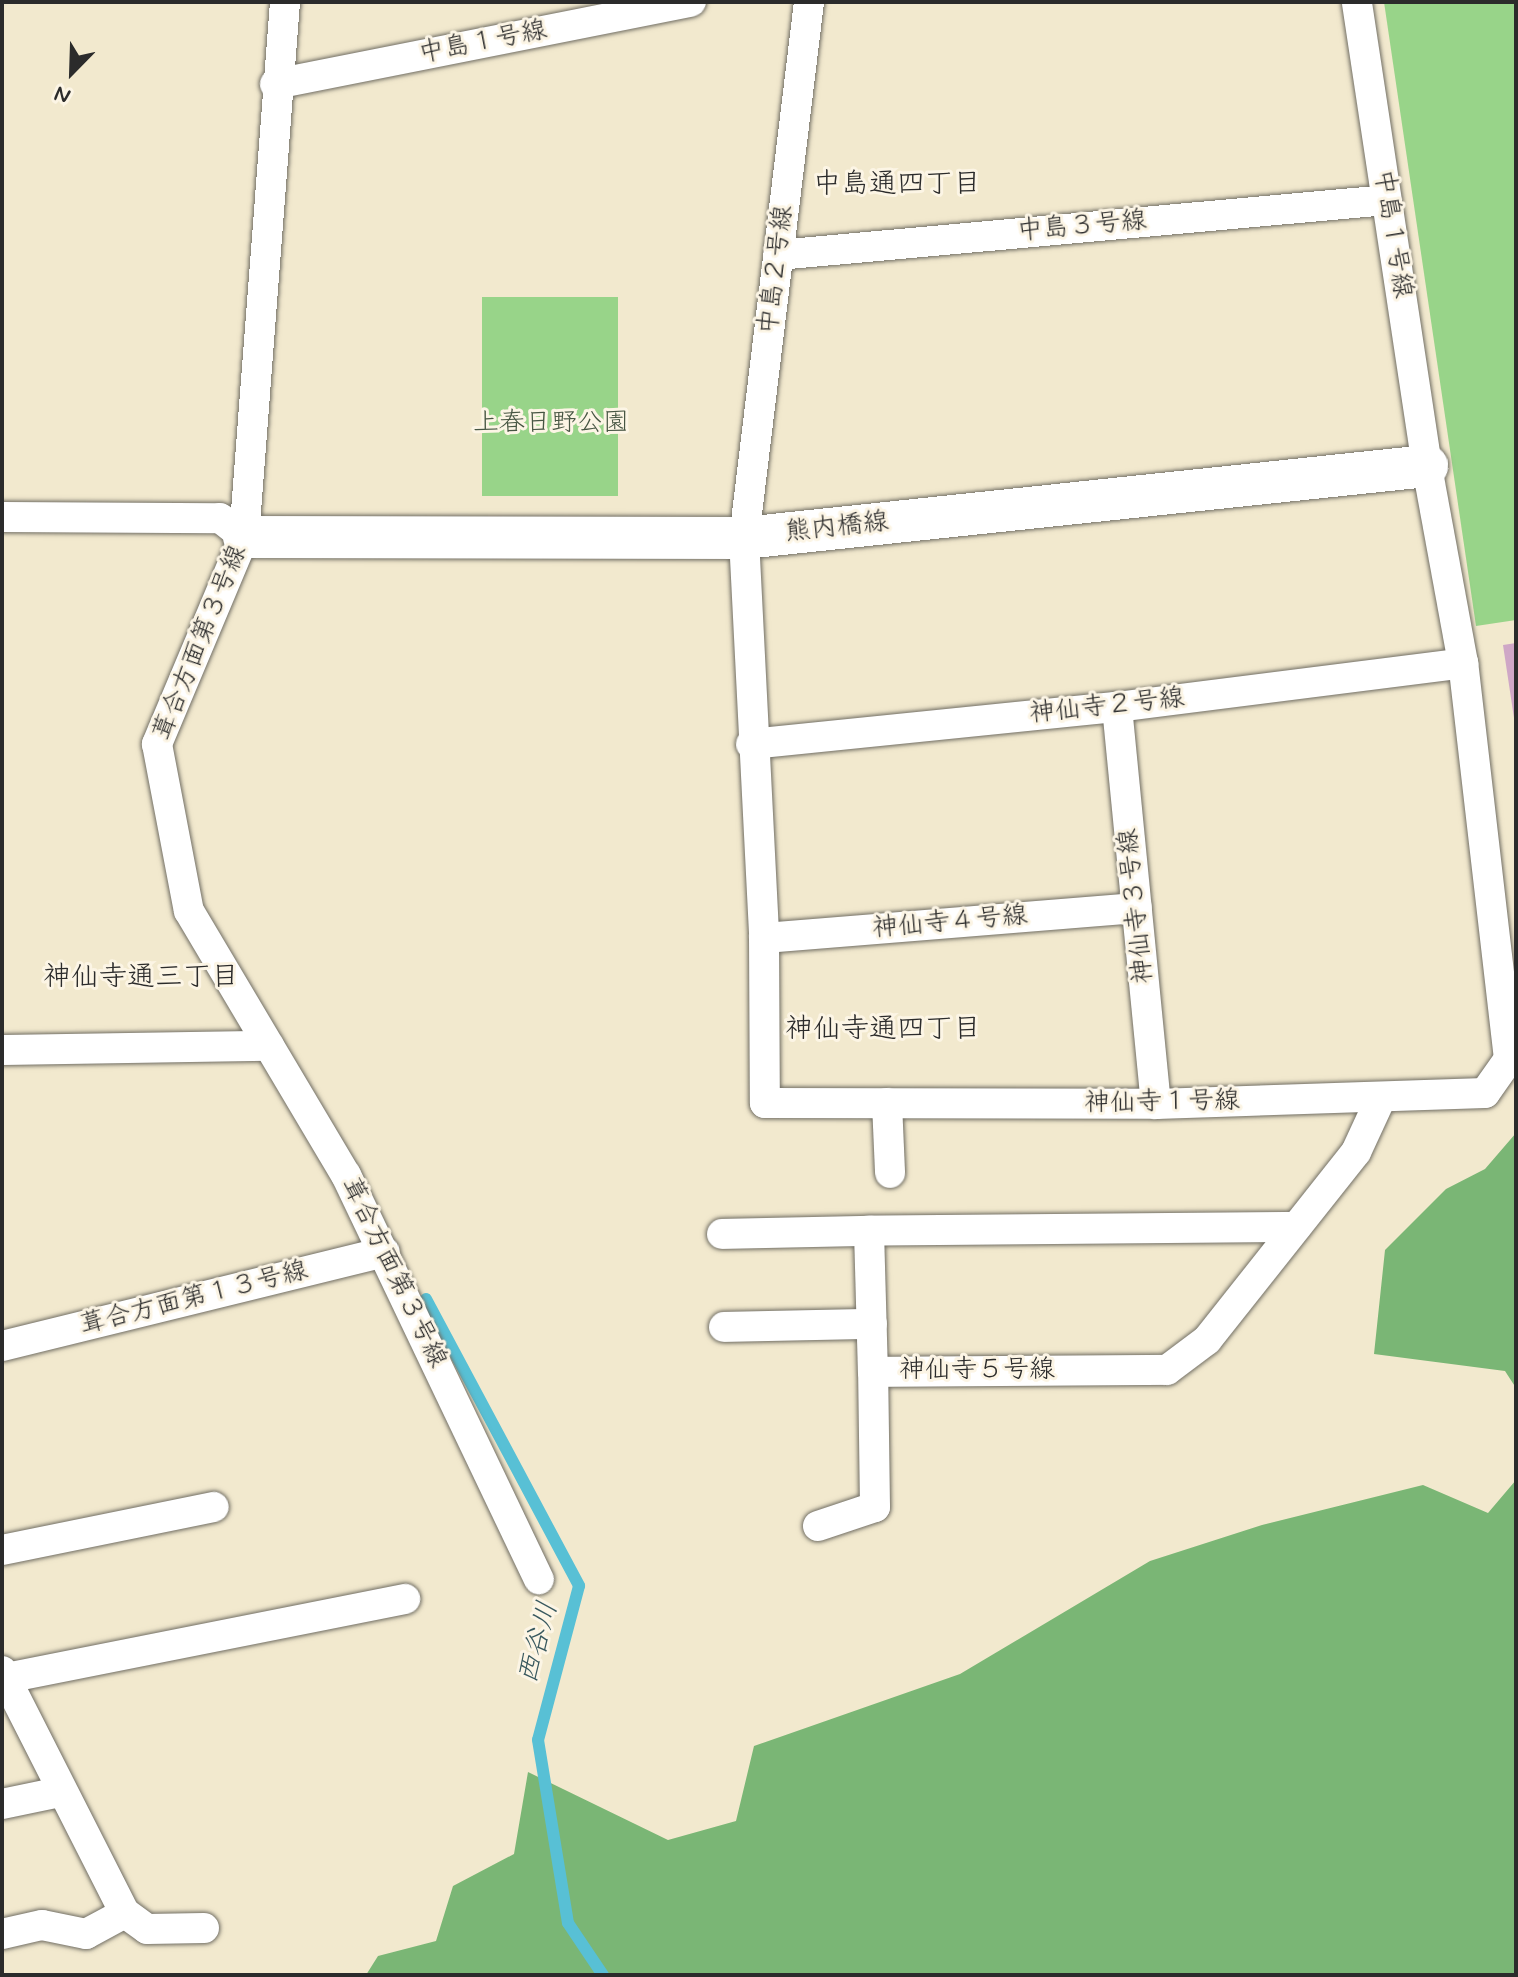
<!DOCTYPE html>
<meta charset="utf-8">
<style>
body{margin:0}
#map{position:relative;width:1518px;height:1977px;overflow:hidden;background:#f2e9ce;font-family:Mynerve,"Klee One",sans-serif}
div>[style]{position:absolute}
.green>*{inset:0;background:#98d489;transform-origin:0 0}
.forest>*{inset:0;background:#7ab675}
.stream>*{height:12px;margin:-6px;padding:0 6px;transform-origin:6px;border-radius:6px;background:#58c0d5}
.building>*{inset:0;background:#cfa7c6}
.roads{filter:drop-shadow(0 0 2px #716e64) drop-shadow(0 0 2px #716e64)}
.street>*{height:30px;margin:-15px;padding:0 15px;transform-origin:15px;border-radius:15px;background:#fff}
.secondary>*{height:42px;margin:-21px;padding:0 21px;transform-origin:21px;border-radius:21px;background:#fff}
span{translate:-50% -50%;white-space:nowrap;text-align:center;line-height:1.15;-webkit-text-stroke:6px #fcf5e5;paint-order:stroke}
.street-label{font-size:26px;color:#2b2b2b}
.park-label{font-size:26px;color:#465542}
.neighbourhood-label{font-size:28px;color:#2b2b2b}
.water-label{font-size:28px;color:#38585e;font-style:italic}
.frame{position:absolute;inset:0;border:4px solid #2b2b2b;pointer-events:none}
.north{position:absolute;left:32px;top:32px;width:80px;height:80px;-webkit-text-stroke:6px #fcf5e5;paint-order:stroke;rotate:203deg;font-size:22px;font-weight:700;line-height:32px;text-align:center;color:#2b2b2b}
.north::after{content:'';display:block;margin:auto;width:28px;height:36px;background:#2b2b2b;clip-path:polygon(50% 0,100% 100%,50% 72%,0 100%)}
</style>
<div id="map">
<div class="green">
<i style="clip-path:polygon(1384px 2px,1516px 2px,1516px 620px,1476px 626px)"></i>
<i style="left:482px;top:297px;width:136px;height:199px"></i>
</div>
<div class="forest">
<i style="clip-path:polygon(1516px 1133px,1516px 1388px,1505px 1371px,1374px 1354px,1385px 1250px,1446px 1189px,1485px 1169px)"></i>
<i style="clip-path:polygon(1516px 1480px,1516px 1975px,366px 1975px,378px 1956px,436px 1941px,453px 1886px,514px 1854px,528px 1772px,668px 1840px,736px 1821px,754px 1746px,960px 1674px,1150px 1561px,1262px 1525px,1423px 1485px,1488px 1513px)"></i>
</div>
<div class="stream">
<i style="left:426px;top:1299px;width:325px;rotate:61.9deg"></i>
<i style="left:579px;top:1586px;width:159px;rotate:104.9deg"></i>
<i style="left:538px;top:1740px;width:185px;rotate:80.7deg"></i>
<i style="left:568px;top:1923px;width:63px;rotate:56.1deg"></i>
</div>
<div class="building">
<i style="clip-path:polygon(1516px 643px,1516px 718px,1514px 718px,1503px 645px)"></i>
</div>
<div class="roads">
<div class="street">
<i style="left:285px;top:2px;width:537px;rotate:94.38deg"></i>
<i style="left:244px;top:537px;width:225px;rotate:112.8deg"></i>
<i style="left:157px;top:744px;width:170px;rotate:79.2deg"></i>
<i style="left:189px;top:911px;width:307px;rotate:59.3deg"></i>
<i style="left:346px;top:1175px;width:448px;rotate:64.5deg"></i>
<i style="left:809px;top:2px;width:540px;rotate:96.91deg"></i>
<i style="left:744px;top:538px;width:400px;rotate:87.1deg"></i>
<i style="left:764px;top:938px;width:165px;rotate:89.7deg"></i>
<i style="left:765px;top:1103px;width:391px;rotate:0.1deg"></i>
<i style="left:1156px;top:1104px;width:329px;rotate:-1.9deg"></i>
<i style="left:1485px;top:1093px;width:42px;rotate:-54.8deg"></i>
<i style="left:1509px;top:1059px;width:399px;rotate:-96.6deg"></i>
<i style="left:1463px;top:663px;width:200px;rotate:-100.4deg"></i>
<i style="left:1427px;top:466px;width:469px;rotate:-98.6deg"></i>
<i style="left:275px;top:84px;width:424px;rotate:-11.2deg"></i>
<i style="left:778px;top:255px;width:611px;rotate:-5.16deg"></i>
<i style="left:2px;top:517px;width:218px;rotate:0.3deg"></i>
<i style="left:220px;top:518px;width:31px;rotate:38deg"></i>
<i style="left:1117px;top:707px;width:399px;rotate:84.4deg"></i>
<i style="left:751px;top:744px;width:368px;rotate:-5.8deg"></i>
<i style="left:1117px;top:707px;width:349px;rotate:-7.2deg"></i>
<i style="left:764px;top:938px;width:374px;rotate:-4.6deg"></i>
<i style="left:2px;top:1050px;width:267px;rotate:-0.9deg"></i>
<i style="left:887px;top:1103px;width:70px;rotate:87.5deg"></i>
<i style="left:1296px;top:1227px;width:427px;rotate:179.5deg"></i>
<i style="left:869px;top:1231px;width:141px;rotate:88.4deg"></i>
<i style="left:873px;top:1372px;width:294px;rotate:-0.4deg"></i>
<i style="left:1167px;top:1370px;width:50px;rotate:-36.9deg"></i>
<i style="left:1207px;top:1340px;width:240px;rotate:-51.6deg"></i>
<i style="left:1356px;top:1152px;width:60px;rotate:-65.2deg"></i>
<i style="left:722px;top:1234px;width:147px;rotate:-1.2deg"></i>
<i style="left:724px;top:1327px;width:148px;rotate:-1.2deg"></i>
<i style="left:2px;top:1346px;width:394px;rotate:-13.8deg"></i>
<i style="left:818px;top:1526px;width:60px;rotate:-18.4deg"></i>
<i style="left:875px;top:1507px;width:135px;rotate:-90.8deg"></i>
<i style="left:2px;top:1550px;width:216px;rotate:-11.5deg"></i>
<i style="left:2px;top:1671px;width:271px;rotate:63.1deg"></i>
<i style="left:125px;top:1913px;width:27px;rotate:36deg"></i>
<i style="left:147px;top:1929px;width:57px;rotate:-1deg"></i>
<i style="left:6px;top:1678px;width:407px;rotate:-11.2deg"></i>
<i style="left:2px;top:1804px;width:59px;rotate:-11.7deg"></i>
<i style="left:2px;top:1934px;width:41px;rotate:-12.7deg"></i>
<i style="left:42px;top:1925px;width:45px;rotate:11.6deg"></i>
<i style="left:86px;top:1934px;width:44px;rotate:-28.3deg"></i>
</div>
<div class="secondary">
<i style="left:244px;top:537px;width:500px;rotate:0.11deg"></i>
<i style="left:744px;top:538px;width:687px;rotate:-6.02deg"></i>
</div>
</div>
<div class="street-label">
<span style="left:483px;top:43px;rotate:-11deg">中島１号線</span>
<span style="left:1082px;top:227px;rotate:-5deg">中島３号線</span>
<span style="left:1392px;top:234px;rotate:81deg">中島１号線</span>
<span style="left:777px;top:270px;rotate:-83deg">中島２号線</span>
<span style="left:837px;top:528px;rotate:-6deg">熊内橋線</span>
<span style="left:201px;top:643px;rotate:-68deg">葺合方面第３号線</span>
<span style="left:1107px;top:707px;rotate:-6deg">神仙寺２号線</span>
<span style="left:1137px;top:906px;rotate:-96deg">神仙寺３号線</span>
<span style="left:950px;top:923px;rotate:-5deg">神仙寺４号線</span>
<span style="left:1162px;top:1103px;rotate:-1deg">神仙寺１号線</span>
<span style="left:393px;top:1273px;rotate:64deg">葺合方面第３号線</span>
<span style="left:194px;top:1299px;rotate:-14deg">葺合方面第１３号線</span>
<span style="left:977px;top:1371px">神仙寺５号線</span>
</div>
<div class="park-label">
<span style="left:551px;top:424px">上春日野公園</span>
</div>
<div class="neighbourhood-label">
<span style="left:897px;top:185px">中島通四丁目</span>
<span style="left:141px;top:978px">神仙寺通三丁目</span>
<span style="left:883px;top:1030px">神仙寺通四丁目</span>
</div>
<div class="water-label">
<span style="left:539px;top:1643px;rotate:-75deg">西谷川</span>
</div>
<div class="frame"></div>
<div class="north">N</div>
</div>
